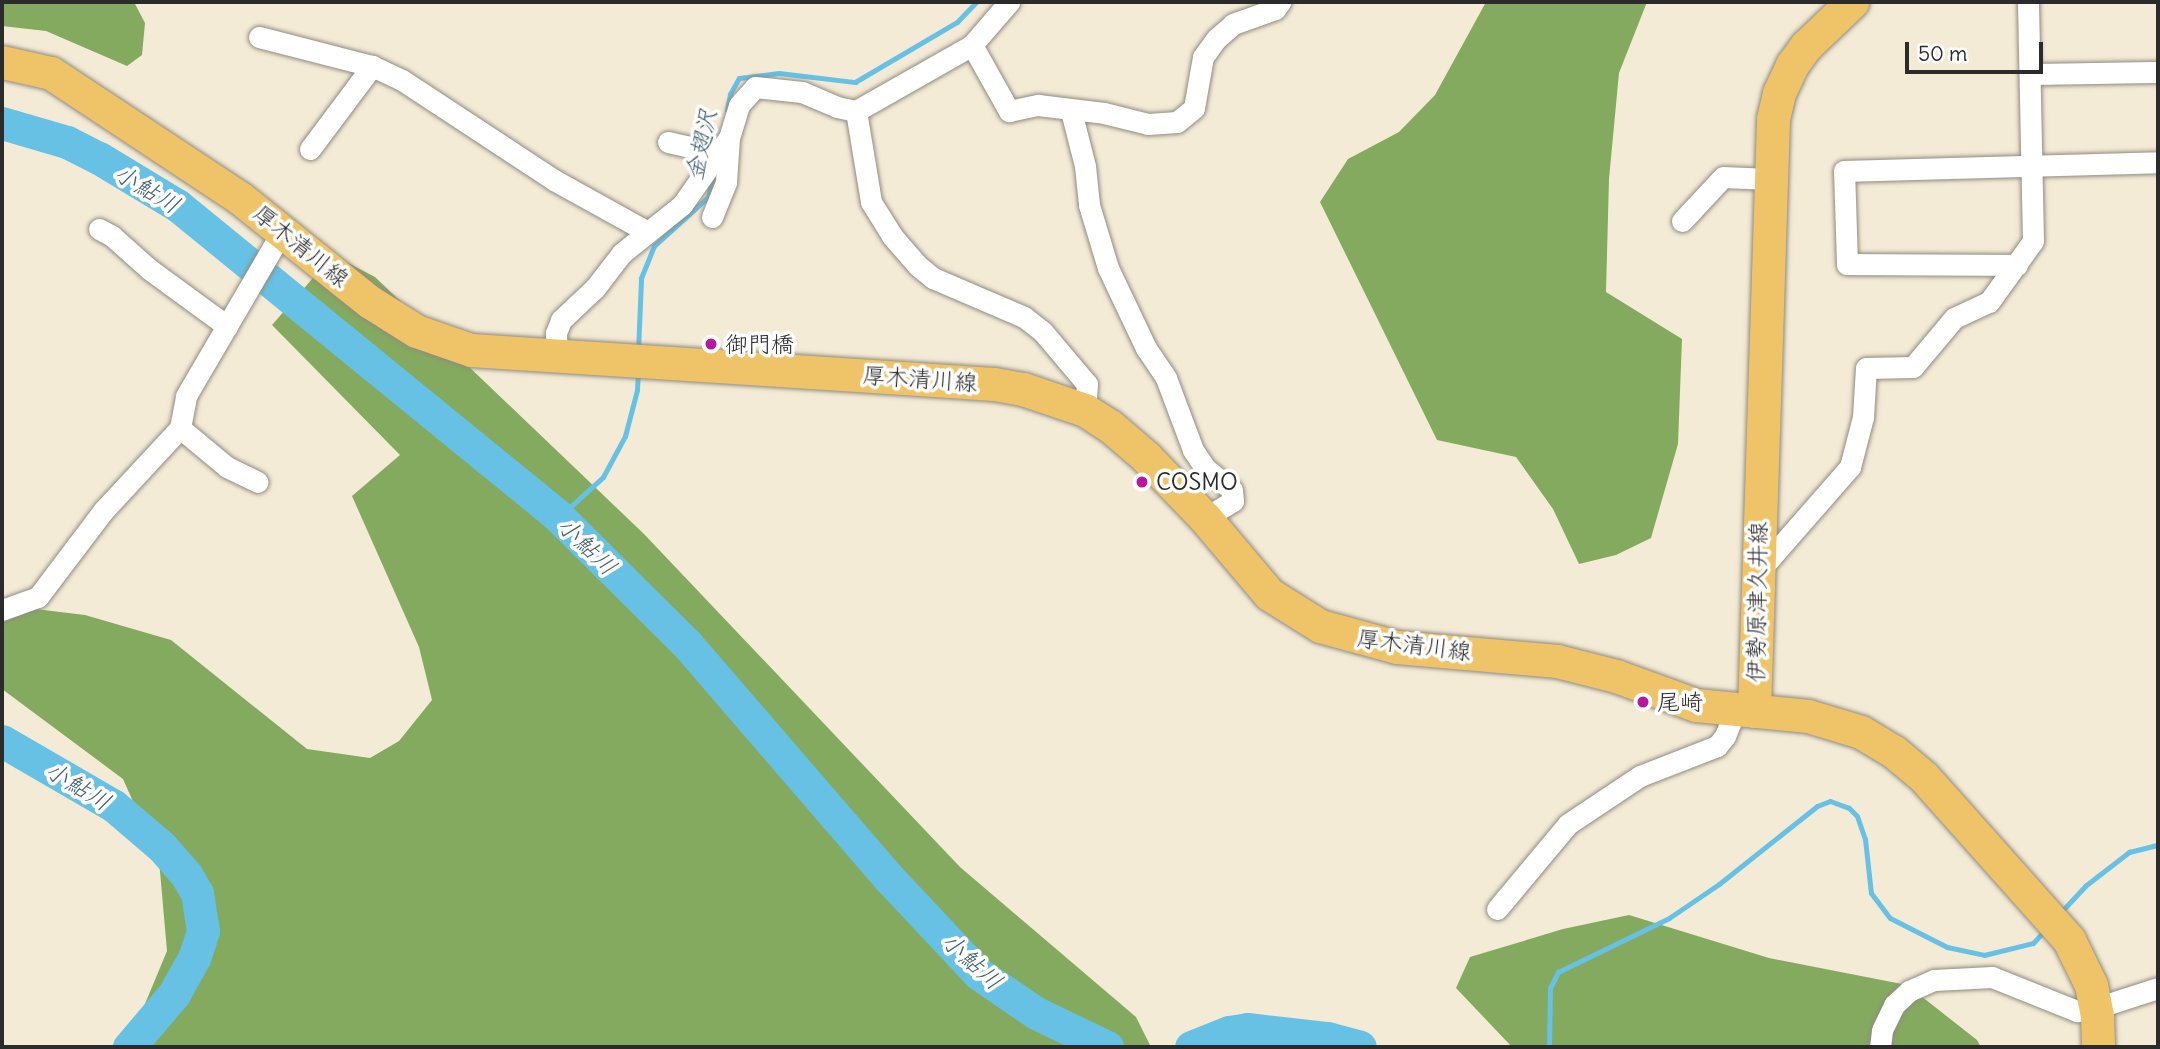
<!DOCTYPE html>
<meta charset="utf-8">
<style>
body{margin:0}
#map{position:relative;width:2160px;height:1049px;overflow:hidden;background:#f4ebd6;font-family:Delius,"Klee One",sans-serif}
div>[style]{position:absolute}
.forest>*{inset:0;background:#84aa5f}
.stream>*{height:5px;margin:-2.5px;padding:0 2.5px;transform-origin:2.5px;border-radius:2.5px;background:#66c1e4}
.river>*{height:33px;margin:-16.5px;padding:0 16.5px;transform-origin:16.5px;border-radius:16.5px;background:#66c1e4}
.roads{filter:drop-shadow(0 0 2px #908b80) drop-shadow(0 0 2px #908b80)}
.minor>*{height:21px;margin:-10.5px;padding:0 10.5px;transform-origin:10.5px;border-radius:10.5px;background:#fff}
.primary>*{height:33px;margin:-16.5px;padding:0 16.5px;transform-origin:16.5px;border-radius:16.5px;background:#efc469}
.dots>*{width:19px;height:19px;translate:-50% -50%;box-sizing:border-box;border:4px solid #fff;border-radius:50%}
span{translate:-50% -50%;white-space:nowrap;text-align:center;line-height:1.15;-webkit-text-stroke:7px #fff;paint-order:stroke}
.street-label{font-size:23px;color:#2b2b2b}
.poi-label{font-size:23px;color:#2b2b2b}
.left{translate:0 -50%;text-align:left}
.water-label{font-size:24px;color:#40606c;font-style:italic}
.frame{position:absolute;inset:0;border:4px solid #2b2b2b;pointer-events:none}
.scale{position:absolute;left:1905px;top:42px;width:138px;height:32px;box-sizing:border-box;border:4px solid #2b2b2b;border-top:0;padding-left:9px;font-size:21px;line-height:24px;white-space:nowrap;color:#2b2b2b;-webkit-text-stroke:5px #fff;paint-order:stroke}
</style>
<div id="map">
<div class="forest">
<i style="clip-path:polygon(2px 2px,134px 2px,145px 23px,142px 55px,127px 66px,46px 31px,2px 26px)"></i>
<i style="clip-path:polygon(1486px 2px,1647px 2px,1619px 73px,1609px 179px,1606px 292px,1682px 339px,1678px 444px,1651px 538px,1616px 555px,1579px 564px,1553px 509px,1516px 457px,1437px 440px,1320px 202px,1348px 159px,1399px 132px,1435px 95px)"></i>
<i style="clip-path:polygon(333px 255px,375px 277px,644px 534px,960px 867px,1136px 1017px,1151px 1047px,127px 1047px,167px 951px,159px 860px,123px 779px,2px 689px,2px 605px,85px 615px,171px 640px,307px 749px,370px 758px,399px 741px,432px 700px,419px 647px,352px 496px,400px 455px,272px 325px)"></i>
<i style="clip-path:polygon(1629px 915px,1769px 958px,1907px 985px,1977px 1040px,1981px 1047px,1512px 1047px,1456px 988px,1470px 957px,1563px 929px)"></i>
</div>
<div class="stream">
<i style="left:727px;top:110px;width:16px;rotate:-79deg"></i>
<i style="left:730px;top:94px;width:18px;rotate:-61deg"></i>
<i style="left:739px;top:78px;width:40px;rotate:-7.1deg"></i>
<i style="left:779px;top:73px;width:77px;rotate:6.8deg"></i>
<i style="left:855px;top:82px;width:118px;rotate:-30.5deg"></i>
<i style="left:957px;top:22px;width:28px;rotate:-46deg"></i>
<i style="left:638px;top:351px;width:73px;rotate:-87.6deg"></i>
<i style="left:641px;top:278px;width:35px;rotate:-68deg"></i>
<i style="left:654px;top:246px;width:73px;rotate:-42.2deg"></i>
<i style="left:708px;top:197px;width:24px;rotate:-78deg"></i>
<i style="left:559px;top:517px;width:59px;rotate:-42.3deg"></i>
<i style="left:603px;top:477px;width:47px;rotate:-61.8deg"></i>
<i style="left:625px;top:436px;width:48px;rotate:-75.4deg"></i>
<i style="left:637px;top:390px;width:19px;rotate:-87deg"></i>
<i style="left:2060px;top:913px;width:37px;rotate:-47deg"></i>
<i style="left:2085px;top:886px;width:56px;rotate:-37.7deg"></i>
<i style="left:2129px;top:852px;width:30px;rotate:-14deg"></i>
<i style="left:1549px;top:1047px;width:59px;rotate:-89deg"></i>
<i style="left:1550px;top:988px;width:18px;rotate:-63deg"></i>
<i style="left:1558px;top:972px;width:123px;rotate:-25.9deg"></i>
<i style="left:1669px;top:918px;width:60px;rotate:-34.2deg"></i>
<i style="left:1719px;top:884px;width:125px;rotate:-38.5deg"></i>
<i style="left:1817px;top:806px;width:14px;rotate:-21deg"></i>
<i style="left:1830px;top:801px;width:20px;rotate:20deg"></i>
<i style="left:1849px;top:808px;width:11px;rotate:45deg"></i>
<i style="left:1857px;top:816px;width:24px;rotate:71deg"></i>
<i style="left:1865px;top:839px;width:54px;rotate:83.7deg"></i>
<i style="left:1871px;top:893px;width:31px;rotate:53deg"></i>
<i style="left:1890px;top:918px;width:64px;rotate:27deg"></i>
<i style="left:1947px;top:947px;width:38px;rotate:12deg"></i>
<i style="left:1984px;top:955px;width:50px;rotate:-13.8deg"></i>
<i style="left:2033px;top:943px;width:16px;rotate:-47deg"></i>
</div>
<div class="river">
<i style="left:2px;top:123px;width:68px;rotate:16.3deg"></i>
<i style="left:67px;top:142px;width:36px;rotate:27deg"></i>
<i style="left:99px;top:158px;width:91px;rotate:31.1deg"></i>
<i style="left:177px;top:205px;width:493px;rotate:39.2deg"></i>
<i style="left:559px;top:517px;width:179px;rotate:44.8deg"></i>
<i style="left:686px;top:643px;width:309px;rotate:49.2deg"></i>
<i style="left:888px;top:877px;width:133px;rotate:46.8deg"></i>
<i style="left:979px;top:974px;width:69px;rotate:34.4deg"></i>
<i style="left:1036px;top:1013px;width:79px;rotate:25.6deg"></i>
<i style="left:2px;top:741px;width:129px;rotate:30.1deg"></i>
<i style="left:114px;top:806px;width:63px;rotate:40.5deg"></i>
<i style="left:162px;top:847px;width:38px;rotate:49deg"></i>
<i style="left:187px;top:876px;width:20px;rotate:60deg"></i>
<i style="left:197px;top:893px;width:38px;rotate:81deg"></i>
<i style="left:203px;top:931px;width:28px;rotate:108deg"></i>
<i style="left:194px;top:958px;width:41px;rotate:119.1deg"></i>
<i style="left:174px;top:994px;width:70px;rotate:130.3deg"></i>
<i style="left:1191px;top:1047px;width:41px;rotate:-21.5deg"></i>
<i style="left:1229px;top:1032px;width:18px;rotate:-9deg"></i>
<i style="left:1247px;top:1029px;width:81px;rotate:6.4deg"></i>
<i style="left:1327px;top:1038px;width:34px;rotate:15deg"></i>
</div>
<div class="roads">
<div class="minor">
<i style="left:259px;top:37px;width:117px;rotate:14.4deg"></i>
<i style="left:372px;top:66px;width:33px;rotate:25deg"></i>
<i style="left:402px;top:80px;width:182px;rotate:33.3deg"></i>
<i style="left:554px;top:180px;width:105px;rotate:29deg"></i>
<i style="left:972px;top:45px;width:76px;rotate:60.7deg"></i>
<i style="left:1009px;top:111px;width:30px;rotate:-12deg"></i>
<i style="left:1038px;top:105px;width:66px;rotate:6.9deg"></i>
<i style="left:1104px;top:113px;width:45px;rotate:14deg"></i>
<i style="left:1148px;top:124px;width:29px;rotate:-4deg"></i>
<i style="left:1177px;top:122px;width:22px;rotate:-39deg"></i>
<i style="left:1194px;top:108px;width:52px;rotate:-80deg"></i>
<i style="left:1203px;top:57px;width:22px;rotate:-54deg"></i>
<i style="left:1216px;top:39px;width:23px;rotate:-41deg"></i>
<i style="left:1233px;top:24px;width:45px;rotate:-19.7deg"></i>
<i style="left:1275px;top:9px;width:9px;rotate:-54deg"></i>
<i style="left:2030px;top:74px;width:128px;rotate:-0.9deg"></i>
<i style="left:856px;top:111px;width:92px;rotate:80.6deg"></i>
<i style="left:871px;top:202px;width:40px;rotate:58deg"></i>
<i style="left:892px;top:236px;width:38px;rotate:49deg"></i>
<i style="left:917px;top:265px;width:21px;rotate:39deg"></i>
<i style="left:933px;top:278px;width:99px;rotate:23.2deg"></i>
<i style="left:1024px;top:317px;width:24px;rotate:38deg"></i>
<i style="left:1043px;top:332px;width:68px;rotate:49.8deg"></i>
<i style="left:1087px;top:384px;width:26px;rotate:94deg"></i>
<i style="left:1071px;top:111px;width:57px;rotate:75.7deg"></i>
<i style="left:1085px;top:166px;width:39px;rotate:84deg"></i>
<i style="left:1089px;top:205px;width:66px;rotate:73.2deg"></i>
<i style="left:1108px;top:268px;width:89px;rotate:64.6deg"></i>
<i style="left:1146px;top:348px;width:36px;rotate:56deg"></i>
<i style="left:1166px;top:378px;width:77px;rotate:69.4deg"></i>
<i style="left:1193px;top:450px;width:23px;rotate:56deg"></i>
<i style="left:1206px;top:469px;width:33px;rotate:39deg"></i>
<i style="left:1232px;top:490px;width:11px;rotate:85deg"></i>
<i style="left:1233px;top:501px;width:33px;rotate:149deg"></i>
<i style="left:668px;top:142px;width:50px;rotate:12.7deg"></i>
<i style="left:310px;top:149px;width:104px;rotate:-53.2deg"></i>
<i style="left:712px;top:217px;width:38px;rotate:-68deg"></i>
<i style="left:726px;top:182px;width:44px;rotate:-86.1deg"></i>
<i style="left:1682px;top:221px;width:60px;rotate:-47deg"></i>
<i style="left:1723px;top:177px;width:47px;rotate:2.4deg"></i>
<i style="left:99px;top:229px;width:15px;rotate:28deg"></i>
<i style="left:112px;top:236px;width:50px;rotate:41.7deg"></i>
<i style="left:149px;top:269px;width:97px;rotate:36.2deg"></i>
<i style="left:2017px;top:265px;width:170px;rotate:-179.7deg"></i>
<i style="left:1847px;top:264px;width:93px;rotate:-91.8deg"></i>
<i style="left:1844px;top:171px;width:314px;rotate:-1.6deg"></i>
<i style="left:557px;top:354px;width:21px;rotate:-93deg"></i>
<i style="left:556px;top:333px;width:14px;rotate:-69deg"></i>
<i style="left:561px;top:320px;width:47px;rotate:-43.3deg"></i>
<i style="left:595px;top:288px;width:44px;rotate:-52.4deg"></i>
<i style="left:622px;top:253px;width:77px;rotate:-38.7deg"></i>
<i style="left:682px;top:205px;width:82px;rotate:-55deg"></i>
<i style="left:729px;top:138px;width:34px;rotate:-73deg"></i>
<i style="left:739px;top:105px;width:24px;rotate:-48deg"></i>
<i style="left:755px;top:87px;width:47px;rotate:6.1deg"></i>
<i style="left:802px;top:92px;width:38px;rotate:23deg"></i>
<i style="left:837px;top:107px;width:19px;rotate:12deg"></i>
<i style="left:856px;top:111px;width:133px;rotate:-29.6deg"></i>
<i style="left:972px;top:45px;width:57px;rotate:-49.3deg"></i>
<i style="left:180px;top:428px;width:61px;rotate:39.7deg"></i>
<i style="left:227px;top:467px;width:34px;rotate:26deg"></i>
<i style="left:1758px;top:572px;width:140px;rotate:-48.8deg"></i>
<i style="left:1850px;top:467px;width:52px;rotate:-75.4deg"></i>
<i style="left:1863px;top:417px;width:49px;rotate:-86.5deg"></i>
<i style="left:1866px;top:368px;width:47px;rotate:-1.2deg"></i>
<i style="left:1913px;top:367px;width:64px;rotate:-50.1deg"></i>
<i style="left:1954px;top:318px;width:38px;rotate:-25deg"></i>
<i style="left:1989px;top:302px;width:75px;rotate:-54.2deg"></i>
<i style="left:2033px;top:241px;width:239px;rotate:-91.2deg"></i>
<i style="left:2px;top:610px;width:38px;rotate:-20deg"></i>
<i style="left:38px;top:597px;width:108px;rotate:-52.9deg"></i>
<i style="left:103px;top:511px;width:113px;rotate:-47.1deg"></i>
<i style="left:180px;top:428px;width:33px;rotate:-79deg"></i>
<i style="left:186px;top:396px;width:192px;rotate:-59.7deg"></i>
<i style="left:1497px;top:909px;width:111px;rotate:-50.1deg"></i>
<i style="left:1568px;top:824px;width:87px;rotate:-33.7deg"></i>
<i style="left:1640px;top:776px;width:83px;rotate:-21.3deg"></i>
<i style="left:1717px;top:746px;width:13px;rotate:-51deg"></i>
<i style="left:1725px;top:736px;width:27px;rotate:-68deg"></i>
<i style="left:1880px;top:1047px;width:17px;rotate:-83deg"></i>
<i style="left:1882px;top:1030px;width:28px;rotate:-64deg"></i>
<i style="left:1894px;top:1005px;width:21px;rotate:-43deg"></i>
<i style="left:1909px;top:991px;width:27px;rotate:-24deg"></i>
<i style="left:1934px;top:980px;width:58px;rotate:-3deg"></i>
<i style="left:1992px;top:977px;width:92px;rotate:21.8deg"></i>
<i style="left:2077px;top:1011px;width:19px;rotate:-9deg"></i>
<i style="left:2096px;top:1008px;width:65px;rotate:-17.9deg"></i>
</div>
<div class="primary">
<i style="left:2px;top:62px;width:50px;rotate:12.7deg"></i>
<i style="left:51px;top:73px;width:227px;rotate:33.5deg"></i>
<i style="left:240px;top:198px;width:166px;rotate:38.7deg"></i>
<i style="left:370px;top:302px;width:54px;rotate:32.2deg"></i>
<i style="left:416px;top:331px;width:58px;rotate:19.1deg"></i>
<i style="left:471px;top:350px;width:524px;rotate:3.72deg"></i>
<i style="left:994px;top:384px;width:29px;rotate:10deg"></i>
<i style="left:1023px;top:389px;width:65px;rotate:18.7deg"></i>
<i style="left:1085px;top:410px;width:30px;rotate:33deg"></i>
<i style="left:1110px;top:426px;width:48px;rotate:40.7deg"></i>
<i style="left:1146px;top:457px;width:85px;rotate:46deg"></i>
<i style="left:1205px;top:518px;width:99px;rotate:49.9deg"></i>
<i style="left:1269px;top:594px;width:60px;rotate:32.1deg"></i>
<i style="left:1320px;top:626px;width:80px;rotate:15.3deg"></i>
<i style="left:1397px;top:647px;width:161px;rotate:5deg"></i>
<i style="left:1557px;top:661px;width:61px;rotate:14.3deg"></i>
<i style="left:1616px;top:676px;width:85px;rotate:19.9deg"></i>
<i style="left:1696px;top:705px;width:113px;rotate:5.6deg"></i>
<i style="left:1808px;top:716px;width:55px;rotate:16.8deg"></i>
<i style="left:1861px;top:732px;width:37px;rotate:31deg"></i>
<i style="left:1893px;top:751px;width:39px;rotate:40deg"></i>
<i style="left:1923px;top:776px;width:220px;rotate:48.3deg"></i>
<i style="left:2069px;top:940px;width:50px;rotate:63.9deg"></i>
<i style="left:2091px;top:985px;width:31px;rotate:79deg"></i>
<i style="left:2097px;top:1015px;width:32px;rotate:88deg"></i>
<i style="left:1754px;top:711px;width:592px;rotate:-88.16deg"></i>
<i style="left:1773px;top:119px;width:27px;rotate:-77deg"></i>
<i style="left:1779px;top:93px;width:31px;rotate:-65deg"></i>
<i style="left:1792px;top:65px;width:24px;rotate:-54deg"></i>
<i style="left:1806px;top:46px;width:64px;rotate:-43.7deg"></i>
</div>
</div>
<div class="dots">
<i style="left:711px;top:344px;background:#b5179e"></i>
<i style="left:1142px;top:482px;background:#b5179e"></i>
<i style="left:1643px;top:702px;background:#b5179e"></i>
</div>
<div class="street-label">
<span style="left:301px;top:246px;rotate:39deg">厚木清川線</span>
<span style="left:920px;top:379px;rotate:4deg">厚木清川線</span>
<span style="left:1757px;top:602px;rotate:-89deg">伊勢原津久井線</span>
<span style="left:1414px;top:645px;rotate:7deg">厚木清川線</span>
</div>
<div class="poi-label">
<span class="left" style="left:725px;top:344px">御門橋</span>
<span class="left" style="left:1156px;top:482px">COSMO</span>
<span class="left" style="left:1657px;top:702px">尾崎</span>
</div>
<div class="water-label">
<span style="left:701px;top:145px;rotate:-78deg">金翅沢</span>
<span style="left:147px;top:189px;rotate:31deg">小鮎川</span>
<span style="left:587px;top:546px;rotate:44deg">小鮎川</span>
<span style="left:78px;top:786px;rotate:31deg">小鮎川</span>
<span style="left:972px;top:961px;rotate:42deg">小鮎川</span>
</div>
<div class="frame"></div>
<div class="scale">50 m</div>
</div>
